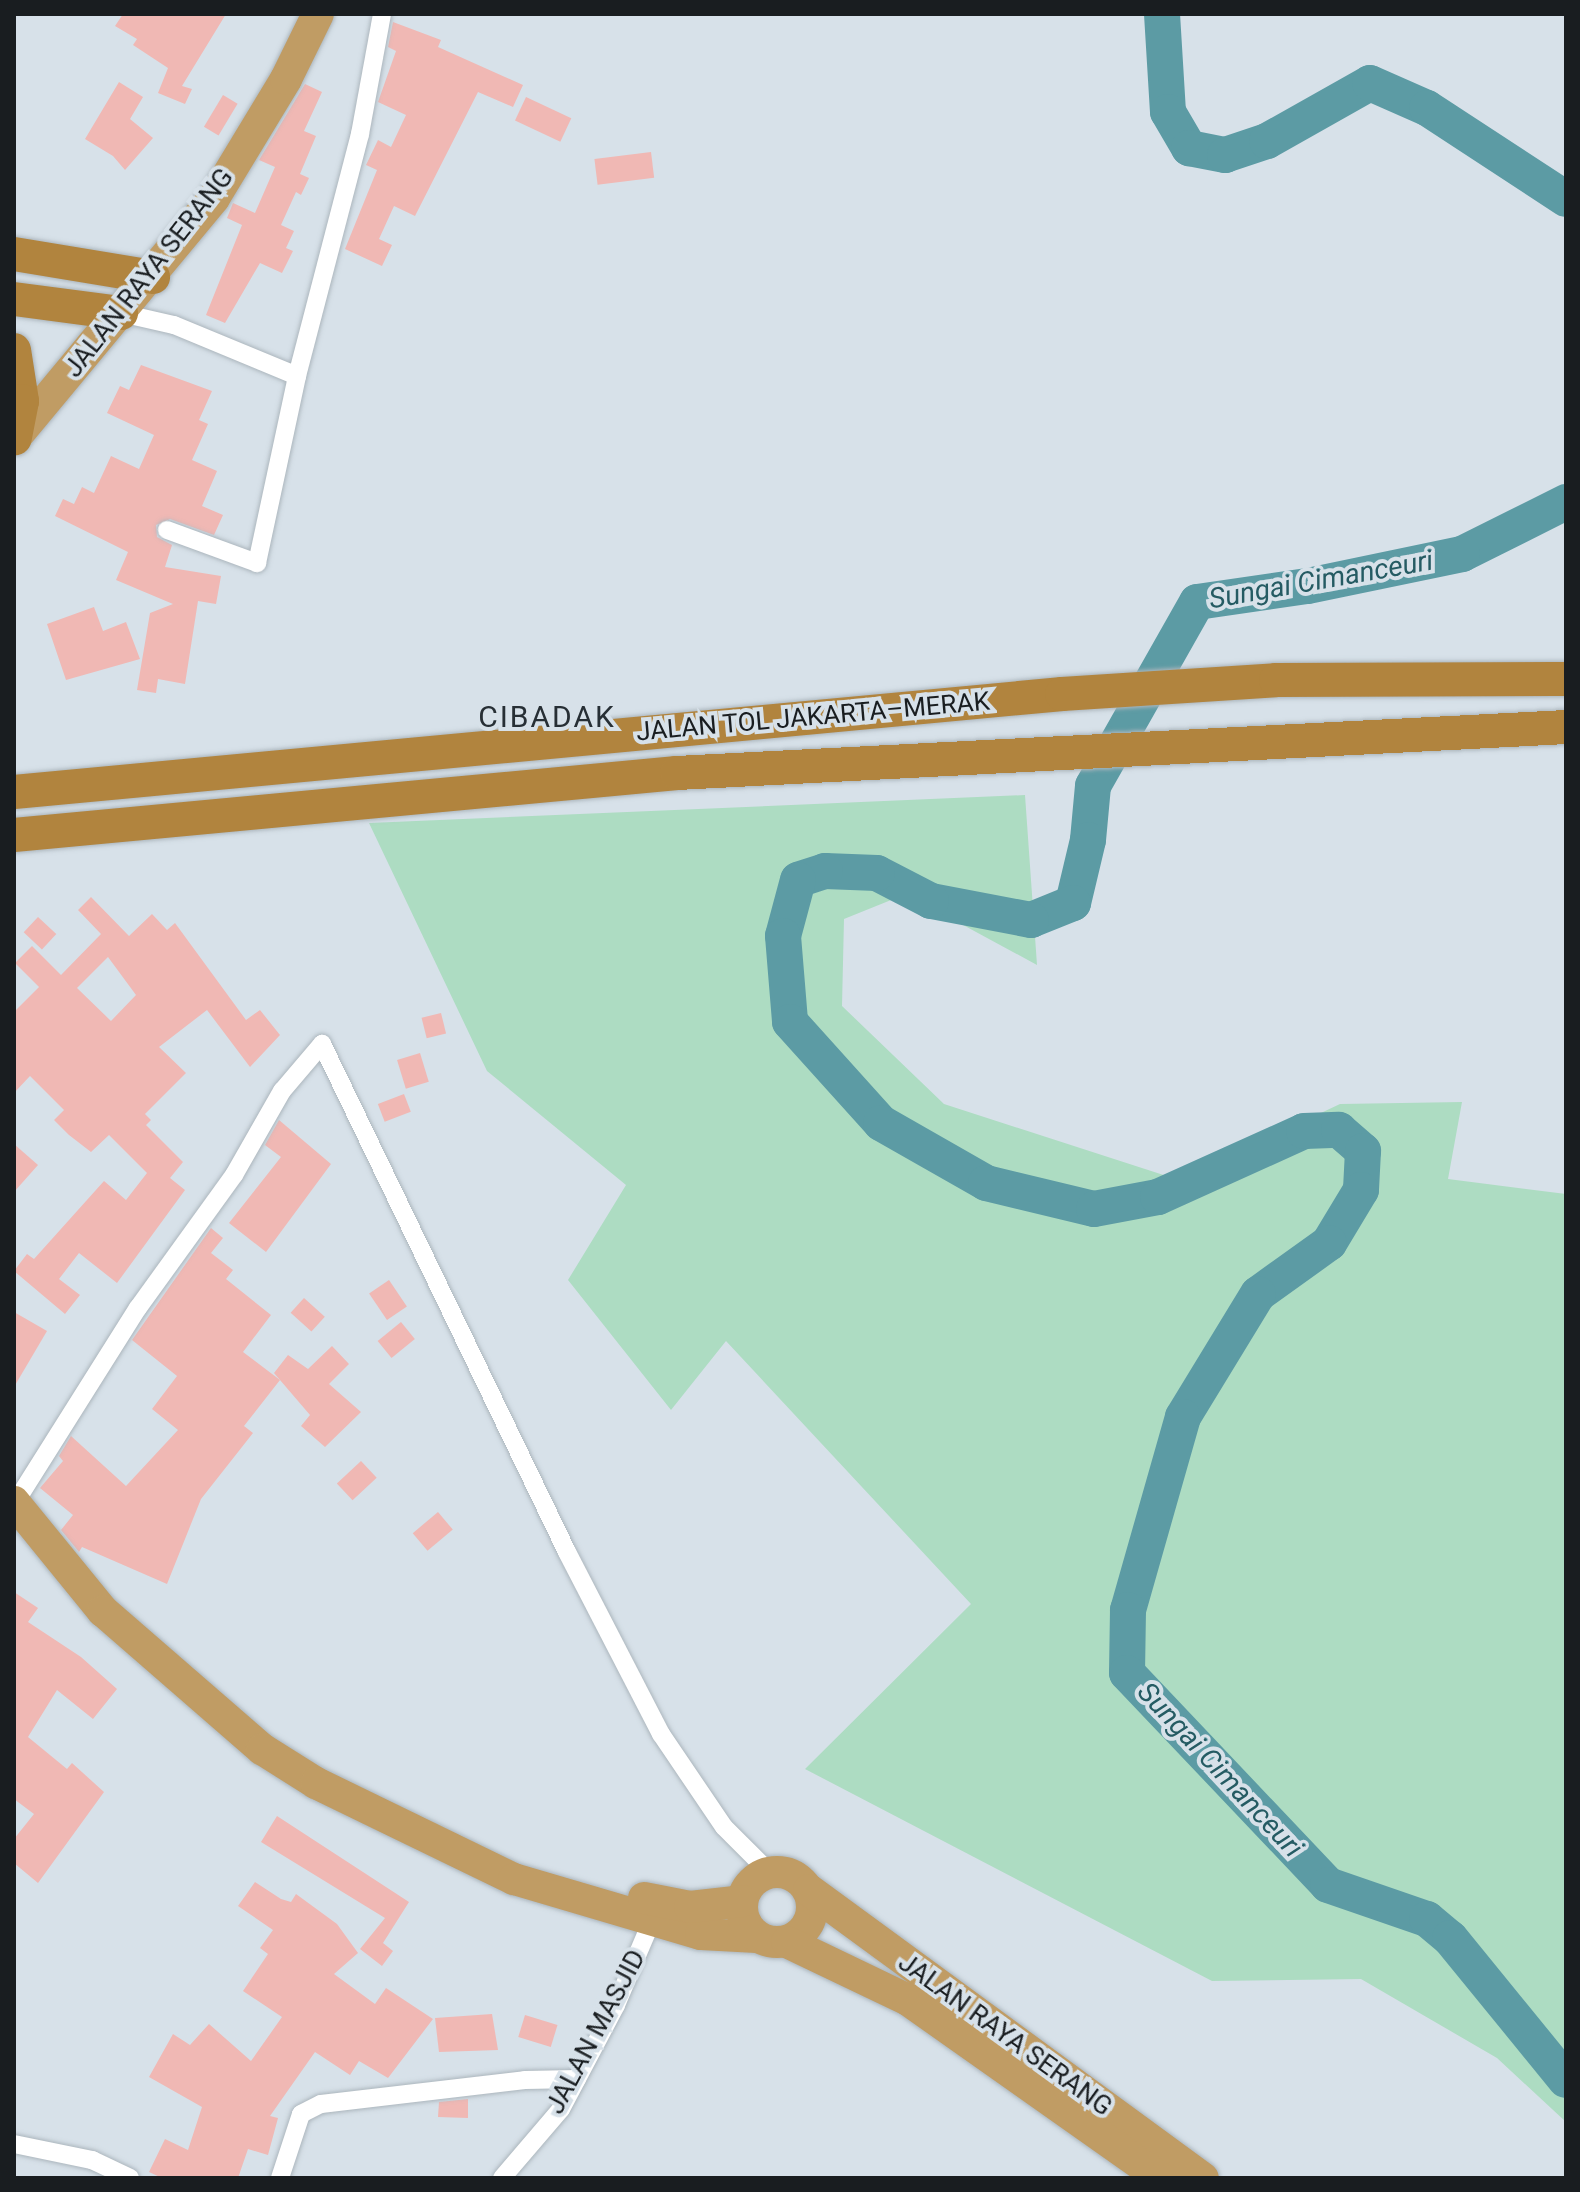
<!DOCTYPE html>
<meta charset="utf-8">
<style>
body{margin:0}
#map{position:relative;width:1580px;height:2192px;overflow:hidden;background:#d7e1e9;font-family:Roboto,sans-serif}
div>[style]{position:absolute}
.green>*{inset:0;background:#addcc2}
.river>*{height:36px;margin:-18px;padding:0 18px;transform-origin:18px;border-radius:18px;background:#5c9ba4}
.building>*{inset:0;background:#f0b8b4;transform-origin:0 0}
.roads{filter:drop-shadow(0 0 2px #acb6bd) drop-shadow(0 0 2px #acb6bd)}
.minor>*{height:18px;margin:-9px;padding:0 9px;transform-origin:9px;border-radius:9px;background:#fff}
.trunk>*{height:32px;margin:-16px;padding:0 16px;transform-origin:16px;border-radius:16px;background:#c09c64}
.trunk>.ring{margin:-16px;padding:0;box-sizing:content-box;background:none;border:32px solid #c09c64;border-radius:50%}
.motorway>*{height:34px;margin:-17px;padding:0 17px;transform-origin:17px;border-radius:17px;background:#b1843e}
span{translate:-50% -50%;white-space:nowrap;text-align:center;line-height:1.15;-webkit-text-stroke:8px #d7e1e9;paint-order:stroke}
.street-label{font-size:26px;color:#191d20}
.water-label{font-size:28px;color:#255b63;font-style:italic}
.quarter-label{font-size:30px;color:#272f35;letter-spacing:2px}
.frame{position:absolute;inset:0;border:16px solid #191d20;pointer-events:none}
</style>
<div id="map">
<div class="green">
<i style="clip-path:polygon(1025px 795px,1037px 965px,906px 894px,844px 919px,842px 1006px,944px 1104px,1179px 1180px,1340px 1104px,1462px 1102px,1448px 1179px,1566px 1194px,1566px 2122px,1497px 2058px,1361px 1979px,1212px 1981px,805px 1769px,971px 1604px,726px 1341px,671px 1410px,568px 1280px,626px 1185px,487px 1071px,369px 823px)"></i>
</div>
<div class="river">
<i style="left:1162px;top:14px;width:98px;rotate:86.5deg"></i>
<i style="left:1168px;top:112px;width:42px;rotate:59.7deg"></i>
<i style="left:1189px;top:148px;width:37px;rotate:11deg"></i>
<i style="left:1225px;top:155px;width:44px;rotate:-18.4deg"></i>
<i style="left:1267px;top:141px;width:118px;rotate:-29.4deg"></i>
<i style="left:1370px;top:83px;width:62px;rotate:23.7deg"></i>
<i style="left:1427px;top:108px;width:166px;rotate:33.2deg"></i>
<i style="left:1566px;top:502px;width:116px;rotate:153.4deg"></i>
<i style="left:1462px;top:554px;width:158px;rotate:168.3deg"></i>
<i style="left:1307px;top:586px;width:111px;rotate:171.7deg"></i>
<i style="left:1197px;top:602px;width:211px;rotate:119.5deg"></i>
<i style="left:1093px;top:786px;width:54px;rotate:95.3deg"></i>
<i style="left:1088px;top:840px;width:65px;rotate:103.4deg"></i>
<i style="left:1073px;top:903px;width:45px;rotate:158deg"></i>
<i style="left:1031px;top:920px;width:102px;rotate:-169.2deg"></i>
<i style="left:931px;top:901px;width:61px;rotate:-152.6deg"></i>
<i style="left:877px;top:873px;width:52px;rotate:-177.8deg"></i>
<i style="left:825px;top:871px;width:28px;rotate:162deg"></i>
<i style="left:798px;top:880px;width:58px;rotate:105deg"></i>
<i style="left:783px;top:936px;width:86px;rotate:85.3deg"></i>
<i style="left:790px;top:1022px;width:136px;rotate:48deg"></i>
<i style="left:881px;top:1123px;width:121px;rotate:29.7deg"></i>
<i style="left:986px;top:1183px;width:111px;rotate:13.5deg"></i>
<i style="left:1094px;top:1209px;width:65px;rotate:-10.6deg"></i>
<i style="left:1158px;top:1197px;width:160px;rotate:-24.3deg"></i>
<i style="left:1304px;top:1131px;width:35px;rotate:-2deg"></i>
<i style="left:1339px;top:1130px;width:32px;rotate:41deg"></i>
<i style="left:1363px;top:1151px;width:39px;rotate:93deg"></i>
<i style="left:1361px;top:1190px;width:62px;rotate:121.1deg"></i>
<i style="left:1329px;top:1243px;width:87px;rotate:144.3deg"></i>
<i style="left:1258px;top:1294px;width:144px;rotate:121.4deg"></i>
<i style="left:1183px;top:1417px;width:201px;rotate:105.9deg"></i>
<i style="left:1128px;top:1610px;width:63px;rotate:90.9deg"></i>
<i style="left:1127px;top:1673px;width:292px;rotate:46.5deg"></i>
<i style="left:1328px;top:1885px;width:105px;rotate:19deg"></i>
<i style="left:1427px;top:1919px;width:30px;rotate:40deg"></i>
<i style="left:1450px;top:1938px;width:183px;rotate:50.8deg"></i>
</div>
<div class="building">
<i style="clip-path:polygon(123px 14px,226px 14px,182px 86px,192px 89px,185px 104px,158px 93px,168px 68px,133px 45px,137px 39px,115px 26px)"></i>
<i style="clip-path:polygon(393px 22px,441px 40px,438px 47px,523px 85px,513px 107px,478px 92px,415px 216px,394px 206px,379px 239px,392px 245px,382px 266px,345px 249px,377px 170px,366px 165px,378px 140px,391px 147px,406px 115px,378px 102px,396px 51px,388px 47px)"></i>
<i style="clip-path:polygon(119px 82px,143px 97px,130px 119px,153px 138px,125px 170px,113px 156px,85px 139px)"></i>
<i style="clip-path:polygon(305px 84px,322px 92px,304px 131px,316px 136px,300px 174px,309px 178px,301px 195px,296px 192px,281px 225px,294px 231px,286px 248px,293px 251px,282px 273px,260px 263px,225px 323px,206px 315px,242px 225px,227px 218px,233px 203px,255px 213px,275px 167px,259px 160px)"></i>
<i style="left:223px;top:95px;width:17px;height:37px;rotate:31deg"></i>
<i style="left:526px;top:97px;width:50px;height:26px;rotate:25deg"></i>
<i style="left:651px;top:152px;width:26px;height:57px;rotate:83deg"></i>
<i style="clip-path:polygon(141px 365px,212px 391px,199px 420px,208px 424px,192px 460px,217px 471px,202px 506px,223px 515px,214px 535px,170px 519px,156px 525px,157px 537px,172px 545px,165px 567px,221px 576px,216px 604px,198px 601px,185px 684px,158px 679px,156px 693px,137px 690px,150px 613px,173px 604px,116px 580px,128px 552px,55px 516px,63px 499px,74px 504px,82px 487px,94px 493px,111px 456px,139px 469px,154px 435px,107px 413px,120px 386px,129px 390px)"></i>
<i style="clip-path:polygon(94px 607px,103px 631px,126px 622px,140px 659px,66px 680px,47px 624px)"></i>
<i style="clip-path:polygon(evenodd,91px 897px,129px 936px,152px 914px,167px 930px,175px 923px,246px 1020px,260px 1010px,280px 1035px,250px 1067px,207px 1010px,159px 1047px,186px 1073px,145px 1114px,151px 1120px,146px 1125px,183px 1162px,170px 1178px,185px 1190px,117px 1283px,79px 1253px,59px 1279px,80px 1295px,65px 1314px,14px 1271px,27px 1254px,34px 1259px,104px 1181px,126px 1200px,147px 1173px,109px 1135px,91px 1152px,69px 1135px,54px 1120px,64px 1110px,30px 1076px,14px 1093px,14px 1012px,39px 987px,15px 963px,32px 946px,61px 975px,101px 934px,78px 910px,91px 897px,108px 957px,136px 995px,111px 1021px,77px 988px,108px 957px)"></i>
<i style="left:38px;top:917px;width:25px;height:21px;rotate:43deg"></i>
<i style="left:441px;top:1013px;width:21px;height:20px;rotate:76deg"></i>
<i style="left:420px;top:1053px;width:30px;height:24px;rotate:73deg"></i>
<i style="left:404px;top:1094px;width:19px;height:28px;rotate:69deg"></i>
<i style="clip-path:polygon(279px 1120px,331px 1164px,266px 1252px,229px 1223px,281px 1157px,265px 1145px)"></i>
<i style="clip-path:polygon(14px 1144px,38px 1165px,14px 1192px)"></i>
<i style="clip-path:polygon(211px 1228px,223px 1238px,211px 1253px,233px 1270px,226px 1279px,271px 1315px,243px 1352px,280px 1380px,244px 1426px,253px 1433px,201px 1499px,167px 1584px,82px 1547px,79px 1552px,61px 1530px,73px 1515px,40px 1488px,63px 1461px,59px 1456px,71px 1436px,126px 1486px,178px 1430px,152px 1409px,177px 1376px,132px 1340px)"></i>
<i style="left:389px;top:1280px;width:32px;height:24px;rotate:56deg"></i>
<i style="left:304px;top:1298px;width:28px;height:20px;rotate:42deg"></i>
<i style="clip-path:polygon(14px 1312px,47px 1331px,14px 1387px)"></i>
<i style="left:401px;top:1322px;width:22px;height:30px;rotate:51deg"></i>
<i style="clip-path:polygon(332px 1346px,349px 1364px,329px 1384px,361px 1412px,325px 1447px,301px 1426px,310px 1415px,274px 1373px,288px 1355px,308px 1369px)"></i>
<i style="left:361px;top:1461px;width:23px;height:33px;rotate:47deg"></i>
<i style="left:438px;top:1512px;width:23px;height:33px;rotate:50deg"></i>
<i style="clip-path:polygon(14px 1592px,38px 1608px,28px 1622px,81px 1657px,117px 1689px,93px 1719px,57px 1690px,28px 1737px,67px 1769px,72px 1763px,104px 1792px,38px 1883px,14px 1863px,14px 1839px,34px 1814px,14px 1799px)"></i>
<i style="clip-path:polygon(277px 1816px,409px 1902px,383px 1943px,393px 1951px,382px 1966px,360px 1949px,385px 1918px,261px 1842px)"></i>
<i style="clip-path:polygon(255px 1882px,281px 1899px,291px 1902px,296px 1894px,337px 1924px,358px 1953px,334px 1974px,375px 2004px,386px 1988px,433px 2019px,388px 2078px,359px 2061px,350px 2075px,315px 2052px,270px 2116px,278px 2118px,268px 2155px,248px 2149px,238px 2178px,162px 2178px,149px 2172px,165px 2139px,188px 2150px,202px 2107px,149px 2077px,173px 2034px,190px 2045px,209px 2024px,251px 2061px,282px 2017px,243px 1991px,268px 1954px,260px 1948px,273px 1930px,238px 1906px)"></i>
<i style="clip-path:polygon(492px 2014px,498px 2050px,439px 2052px,435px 2018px)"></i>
<i style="left:525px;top:2015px;width:34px;height:23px;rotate:17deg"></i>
<i style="clip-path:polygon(468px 2099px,468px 2118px,438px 2117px,439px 2102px)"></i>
</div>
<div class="roads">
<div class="minor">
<i style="left:121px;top:313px;width:54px;rotate:12.8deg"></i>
<i style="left:174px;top:325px;width:133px;rotate:22.5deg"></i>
<i style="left:167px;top:530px;width:96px;rotate:20.1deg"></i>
<i style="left:257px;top:563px;width:191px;rotate:-77.9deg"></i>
<i style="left:297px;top:376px;width:250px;rotate:-75.4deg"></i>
<i style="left:360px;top:134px;width:122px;rotate:-79.6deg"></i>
<i style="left:15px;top:1503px;width:231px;rotate:-57.8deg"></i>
<i style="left:138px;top:1308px;width:164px;rotate:-54.2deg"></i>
<i style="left:234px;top:1175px;width:97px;rotate:-60.3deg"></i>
<i style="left:282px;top:1091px;width:62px;rotate:-49.6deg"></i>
<i style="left:322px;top:1044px;width:564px;rotate:64.25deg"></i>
<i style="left:567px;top:1552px;width:205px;rotate:62.7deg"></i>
<i style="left:661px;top:1734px;width:112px;rotate:55.9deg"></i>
<i style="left:724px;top:1827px;width:65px;rotate:45deg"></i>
<i style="left:14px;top:2144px;width:80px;rotate:11.6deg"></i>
<i style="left:92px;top:2160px;width:42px;rotate:25.3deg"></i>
<i style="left:280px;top:2178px;width:67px;rotate:-71.8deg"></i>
<i style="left:301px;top:2114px;width:22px;rotate:-27deg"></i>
<i style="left:321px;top:2104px;width:205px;rotate:-6.7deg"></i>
<i style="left:525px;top:2080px;width:52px;rotate:-1.1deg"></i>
<i style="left:502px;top:2178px;width:91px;rotate:-49.5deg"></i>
<i style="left:561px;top:2109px;width:118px;rotate:-62.1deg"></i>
<i style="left:616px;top:2005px;width:92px;rotate:-67deg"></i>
</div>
<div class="trunk">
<i style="left:14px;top:439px;width:313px;rotate:-50.3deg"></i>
<i style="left:214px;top:198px;width:139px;rotate:-58.8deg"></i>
<i style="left:286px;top:79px;width:72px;rotate:-63.8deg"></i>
<i style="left:14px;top:1502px;width:141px;rotate:50.8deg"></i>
<i style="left:103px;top:1611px;width:211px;rotate:41deg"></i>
<i style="left:262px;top:1749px;width:64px;rotate:32.2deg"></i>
<i style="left:316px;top:1783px;width:220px;rotate:25.9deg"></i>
<i style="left:514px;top:1879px;width:195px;rotate:16.4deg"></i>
<i style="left:701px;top:1934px;width:56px;rotate:3.1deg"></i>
<i class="ring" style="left:742px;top:1872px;width:38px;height:38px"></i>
<i style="left:809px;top:1890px;width:488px;rotate:36.2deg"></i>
<i style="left:644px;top:1898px;width:47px;rotate:11.1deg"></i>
<i style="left:690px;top:1907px;width:52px;rotate:-6.6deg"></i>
<i style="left:787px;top:1942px;width:134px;rotate:25.6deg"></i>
<i style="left:908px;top:2000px;width:309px;rotate:35.2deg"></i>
</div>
<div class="motorway">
<i style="left:14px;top:254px;width:141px;rotate:9.4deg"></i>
<i style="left:14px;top:299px;width:108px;rotate:7.5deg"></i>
<i style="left:14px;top:350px;width:52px;rotate:81.1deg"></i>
<i style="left:22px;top:401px;width:38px;rotate:101deg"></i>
<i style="left:14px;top:792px;width:1053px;rotate:-5.34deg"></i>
<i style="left:1062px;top:694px;width:214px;rotate:-3.7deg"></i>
<i style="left:1276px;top:680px;width:290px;rotate:-0.2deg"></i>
<i style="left:14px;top:835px;width:666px;rotate:-5.34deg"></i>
<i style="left:677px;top:773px;width:890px;rotate:-2.96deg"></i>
</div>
</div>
<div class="street-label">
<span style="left:149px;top:273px;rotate:-52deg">JALAN RAYA SERANG</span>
<span style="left:813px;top:717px;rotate:-5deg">JALAN TOL JAKARTA–MERAK</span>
<span style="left:596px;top:2032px;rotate:-62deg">JALAN MASJID</span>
<span style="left:1005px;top:2035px;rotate:36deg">JALAN RAYA SERANG</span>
</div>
<div class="water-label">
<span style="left:1321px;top:580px;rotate:-10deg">Sungai Cimanceuri</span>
<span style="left:1220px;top:1770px;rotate:47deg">Sungai Cimanceuri</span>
</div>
<div class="quarter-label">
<span style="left:547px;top:717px">CIBADAK</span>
</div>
<div class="frame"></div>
</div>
